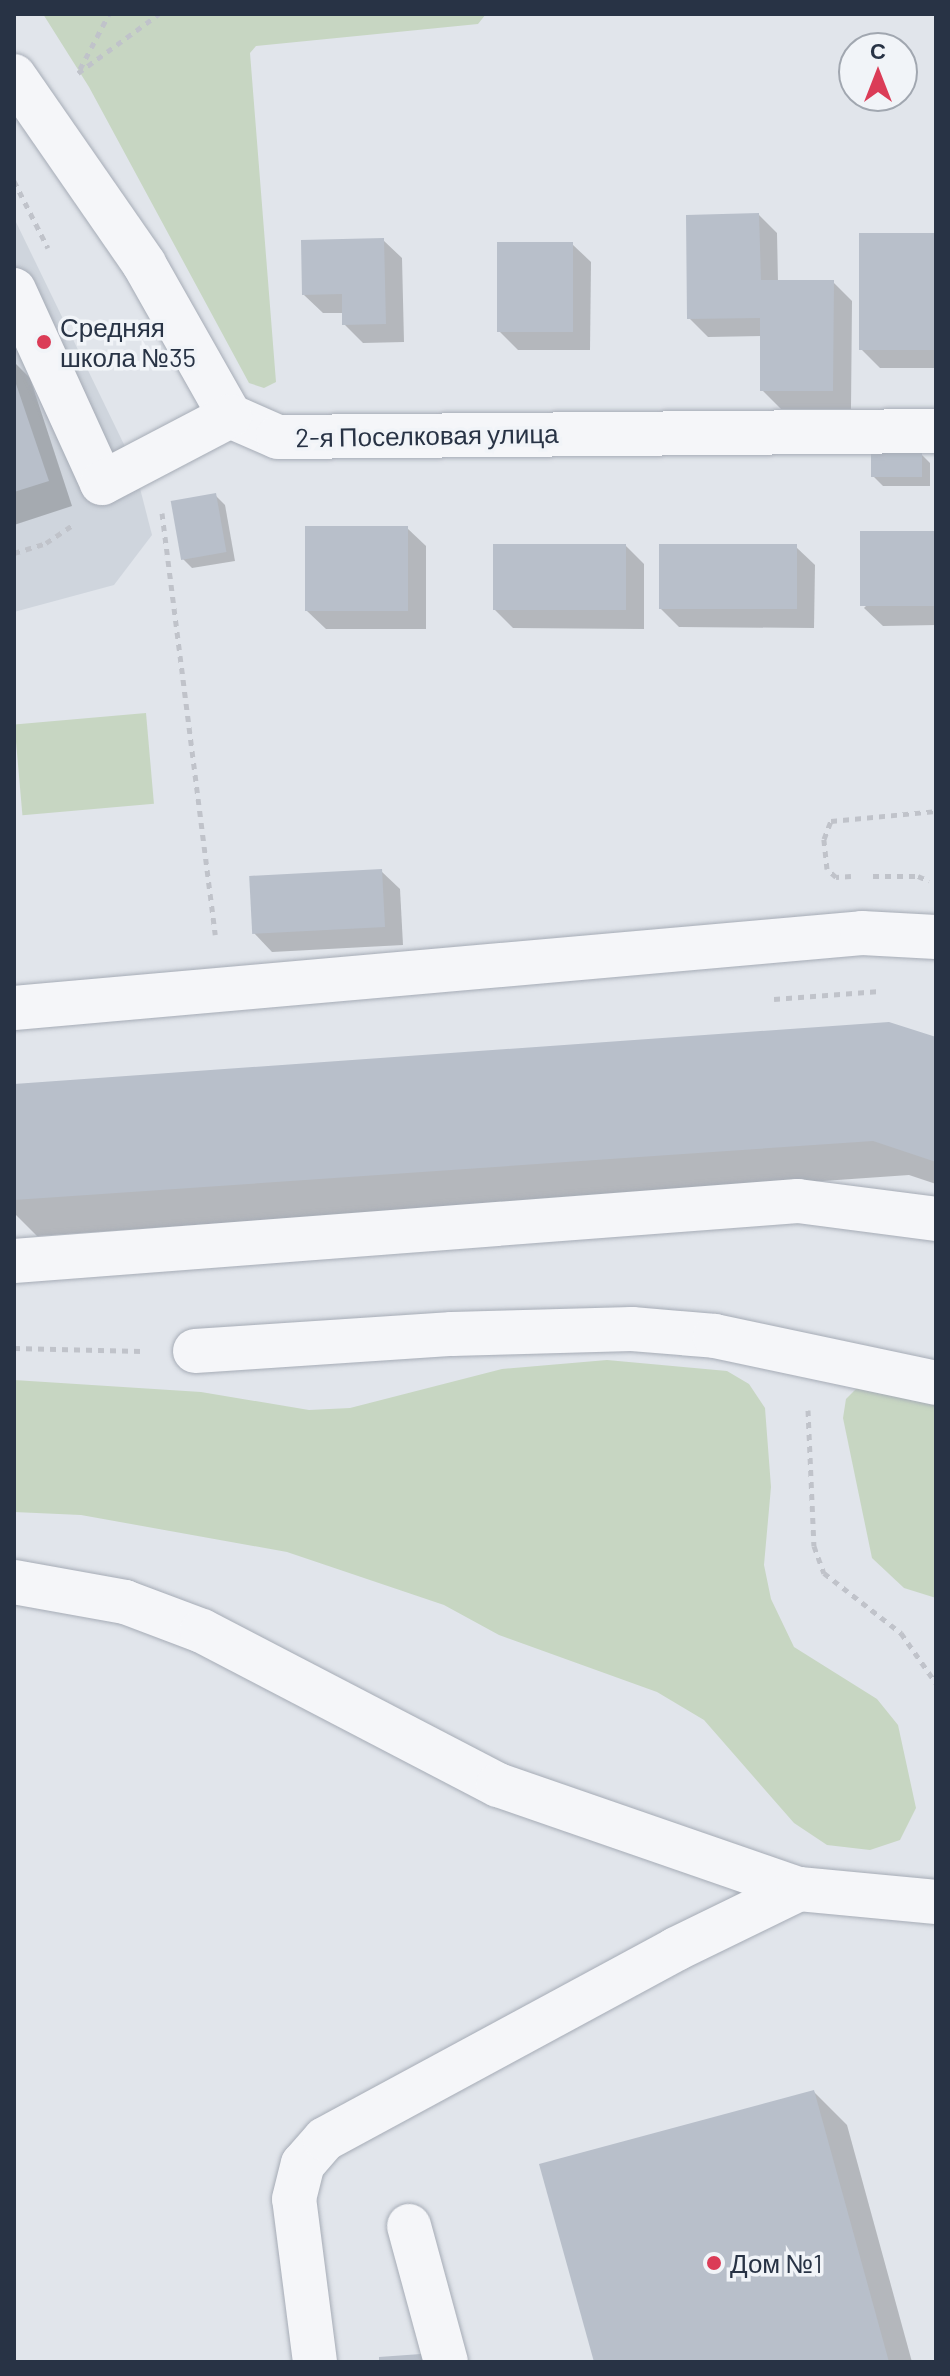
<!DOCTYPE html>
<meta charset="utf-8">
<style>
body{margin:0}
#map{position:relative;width:950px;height:2376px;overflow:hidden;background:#e1e5eb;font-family:Barlow,sans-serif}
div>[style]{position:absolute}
.built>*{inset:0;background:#cfd5dd}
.green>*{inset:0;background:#c7d6c2;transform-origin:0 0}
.shadow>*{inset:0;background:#0003}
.building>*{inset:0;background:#b8bfca;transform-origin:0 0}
.path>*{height:5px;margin-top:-2.5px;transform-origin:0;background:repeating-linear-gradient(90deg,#c0c3ca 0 6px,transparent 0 12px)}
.roads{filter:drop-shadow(0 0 2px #a6acb6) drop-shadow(0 0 2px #a6acb6)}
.minor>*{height:44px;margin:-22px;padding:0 22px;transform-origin:22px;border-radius:22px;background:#f5f6f9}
.dots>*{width:22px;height:22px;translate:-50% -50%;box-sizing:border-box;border:4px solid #f1f4f8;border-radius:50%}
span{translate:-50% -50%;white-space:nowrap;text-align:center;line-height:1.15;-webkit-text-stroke:7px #f1f4f8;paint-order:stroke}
.poi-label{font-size:26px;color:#283345}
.left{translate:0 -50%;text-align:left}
.street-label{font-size:26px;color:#283345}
.frame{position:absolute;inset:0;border:16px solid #283345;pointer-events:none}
.north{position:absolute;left:838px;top:32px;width:80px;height:80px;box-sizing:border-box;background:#f1f4f8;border:2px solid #a1a7b0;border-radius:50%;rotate:0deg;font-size:22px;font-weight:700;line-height:32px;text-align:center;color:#283345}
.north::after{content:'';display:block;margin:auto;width:28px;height:36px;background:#db3c57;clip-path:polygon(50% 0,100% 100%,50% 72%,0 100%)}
</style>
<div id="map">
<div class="built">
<i style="clip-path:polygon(14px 218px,134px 465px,152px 535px,114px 585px,14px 612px)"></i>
</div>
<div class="green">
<i style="clip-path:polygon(43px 14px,486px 14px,478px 24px,256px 46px,250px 53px,276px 382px,264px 388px,249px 383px,89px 87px)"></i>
<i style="left:146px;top:713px;width:91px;height:132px;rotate:85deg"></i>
<i style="clip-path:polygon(607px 1360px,727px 1371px,749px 1384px,765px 1408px,771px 1487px,764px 1565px,771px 1599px,794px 1647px,877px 1699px,898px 1725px,916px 1808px,900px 1840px,870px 1850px,827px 1845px,794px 1823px,704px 1720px,657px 1692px,499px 1635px,444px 1605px,287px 1552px,81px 1515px,14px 1512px,14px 1380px,201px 1392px,309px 1410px,350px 1408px,502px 1369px)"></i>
<i style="clip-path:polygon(862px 1383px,936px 1400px,936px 1598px,904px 1588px,872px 1558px,843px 1418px,846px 1399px)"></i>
</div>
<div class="shadow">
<i style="clip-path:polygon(759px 215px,777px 233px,778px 282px,833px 282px,852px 301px,851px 409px,781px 409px,762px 390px,762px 336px,708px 337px,689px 318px)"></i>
<i style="clip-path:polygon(936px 235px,936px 368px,880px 368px,861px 349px)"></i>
<i style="clip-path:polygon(383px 240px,402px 258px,404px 342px,363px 343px,344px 324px,344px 313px,323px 313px,304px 295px)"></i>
<i style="clip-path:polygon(572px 244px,591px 262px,590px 350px,518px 350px,499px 331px)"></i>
<i style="clip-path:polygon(14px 362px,30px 378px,72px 506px,14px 525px)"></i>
<i style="clip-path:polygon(921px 454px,930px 463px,930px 486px,883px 486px,873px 476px)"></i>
<i style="clip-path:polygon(215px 495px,225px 505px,235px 561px,192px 568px,183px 559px)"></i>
<i style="clip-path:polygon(407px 528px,426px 546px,426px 629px,326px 629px,307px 611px)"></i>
<i style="clip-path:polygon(936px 533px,936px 625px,883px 626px,864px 608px)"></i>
<i style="clip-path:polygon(626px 546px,644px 564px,644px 629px,513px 628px,495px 610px)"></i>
<i style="clip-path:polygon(796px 547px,815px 565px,814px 628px,679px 627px,661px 609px)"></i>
<i style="clip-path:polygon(381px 871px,400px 889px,403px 945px,272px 952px,254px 933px)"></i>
<i style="clip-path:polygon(936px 1040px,936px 1184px,909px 1175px,37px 1236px,14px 1213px,14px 1086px)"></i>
<i style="clip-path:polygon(814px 2092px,847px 2125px,912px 2362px,596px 2362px)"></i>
</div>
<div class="building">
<i style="clip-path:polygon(759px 213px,761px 280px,834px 280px,833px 391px,760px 391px,760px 318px,687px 319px,686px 215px)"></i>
<i style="left:936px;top:233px;width:117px;height:77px;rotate:90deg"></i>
<i style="clip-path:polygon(384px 238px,386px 324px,342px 325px,342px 294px,302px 295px,301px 240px)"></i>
<i style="left:497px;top:242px;width:76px;height:90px"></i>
<i style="clip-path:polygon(14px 378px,49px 481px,14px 492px)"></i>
<i style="left:871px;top:452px;width:51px;height:25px"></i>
<i style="left:216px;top:493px;width:60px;height:46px;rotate:80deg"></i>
<i style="left:305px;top:526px;width:103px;height:85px"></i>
<i style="left:936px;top:531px;width:75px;height:76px;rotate:90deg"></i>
<i style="left:493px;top:544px;width:133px;height:66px"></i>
<i style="left:659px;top:544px;width:138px;height:65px"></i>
<i style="left:382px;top:869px;width:58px;height:133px;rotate:87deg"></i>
<i style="clip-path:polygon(889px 1022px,936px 1037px,936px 1162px,873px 1141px,14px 1200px,14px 1084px)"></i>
<i style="clip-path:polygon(814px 2090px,889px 2362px,594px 2362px,539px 2164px)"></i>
<i style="clip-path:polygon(435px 2353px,436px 2362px,379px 2362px,379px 2357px)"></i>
</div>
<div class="path">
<i style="left:80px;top:69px;width:62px;rotate:-62.2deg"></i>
<i style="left:78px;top:73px;width:100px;rotate:-36.1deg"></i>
<i style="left:14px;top:181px;width:75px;rotate:63.1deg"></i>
<i style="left:162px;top:513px;width:425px;rotate:82.8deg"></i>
<i style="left:14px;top:553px;width:34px;rotate:-17deg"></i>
<i style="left:46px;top:543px;width:32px;rotate:-34deg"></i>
<i style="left:851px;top:876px;width:15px;rotate:176deg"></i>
<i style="left:836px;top:877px;width:12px;rotate:-138deg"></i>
<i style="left:827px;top:869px;width:30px;rotate:-96deg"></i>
<i style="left:824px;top:839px;width:19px;rotate:-69deg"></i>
<i style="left:831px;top:821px;width:105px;rotate:-5.4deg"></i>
<i style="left:873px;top:876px;width:45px"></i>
<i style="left:918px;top:876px;width:12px;rotate:24deg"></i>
<i style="left:774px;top:999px;width:106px;rotate:-4.3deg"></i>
<i style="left:14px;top:1348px;width:128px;rotate:1.3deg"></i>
<i style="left:808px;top:1410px;width:136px;rotate:87.5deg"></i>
<i style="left:814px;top:1546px;width:29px;rotate:70deg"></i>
<i style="left:824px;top:1573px;width:98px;rotate:37.9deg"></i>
<i style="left:901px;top:1633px;width:61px;rotate:55deg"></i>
</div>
<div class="roads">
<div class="minor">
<i style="left:14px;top:76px;width:229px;rotate:55.3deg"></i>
<i style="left:144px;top:264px;width:175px;rotate:60.5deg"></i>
<i style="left:230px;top:416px;width:52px;rotate:23.6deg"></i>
<i style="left:278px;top:437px;width:658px;rotate:-0.52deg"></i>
<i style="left:14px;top:290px;width:212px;rotate:65.5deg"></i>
<i style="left:102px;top:483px;width:144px;rotate:-27.6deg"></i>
<i style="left:14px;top:1008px;width:851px;rotate:-5.05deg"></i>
<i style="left:862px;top:933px;width:74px;rotate:3.1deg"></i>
<i style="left:14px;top:1261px;width:786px;rotate:-4.38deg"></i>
<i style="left:798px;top:1201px;width:139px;rotate:7.4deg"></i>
<i style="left:195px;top:1351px;width:258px;rotate:-3.8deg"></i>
<i style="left:452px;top:1334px;width:180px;rotate:-1.6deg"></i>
<i style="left:632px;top:1329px;width:83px;rotate:4.8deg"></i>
<i style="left:715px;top:1336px;width:226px;rotate:12deg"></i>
<i style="left:14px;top:1582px;width:113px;rotate:10.2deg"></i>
<i style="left:125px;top:1602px;width:82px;rotate:20.6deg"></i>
<i style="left:202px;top:1631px;width:334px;rotate:27.5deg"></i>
<i style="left:498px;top:1785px;width:318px;rotate:19.1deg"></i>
<i style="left:409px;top:2226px;width:141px;rotate:74.8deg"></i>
<i style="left:315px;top:2362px;width:164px;rotate:-97.3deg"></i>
<i style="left:294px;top:2199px;width:36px;rotate:-76deg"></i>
<i style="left:303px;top:2164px;width:33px;rotate:-49deg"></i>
<i style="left:325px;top:2139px;width:399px;rotate:-28.4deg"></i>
<i style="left:676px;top:1949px;width:137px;rotate:-26deg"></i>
<i style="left:799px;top:1889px;width:138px;rotate:5.4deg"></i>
</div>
</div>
<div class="dots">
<i style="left:44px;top:342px;background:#db3c57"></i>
<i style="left:714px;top:2263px;background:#db3c57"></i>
</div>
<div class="poi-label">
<span class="left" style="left:60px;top:342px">Средняя<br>школа №35</span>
<span class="left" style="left:730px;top:2263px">Дом №1</span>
</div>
<div class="street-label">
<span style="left:427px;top:435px;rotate:-1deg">2-я Поселковая улица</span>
</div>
<div class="frame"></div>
<div class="north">С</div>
</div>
